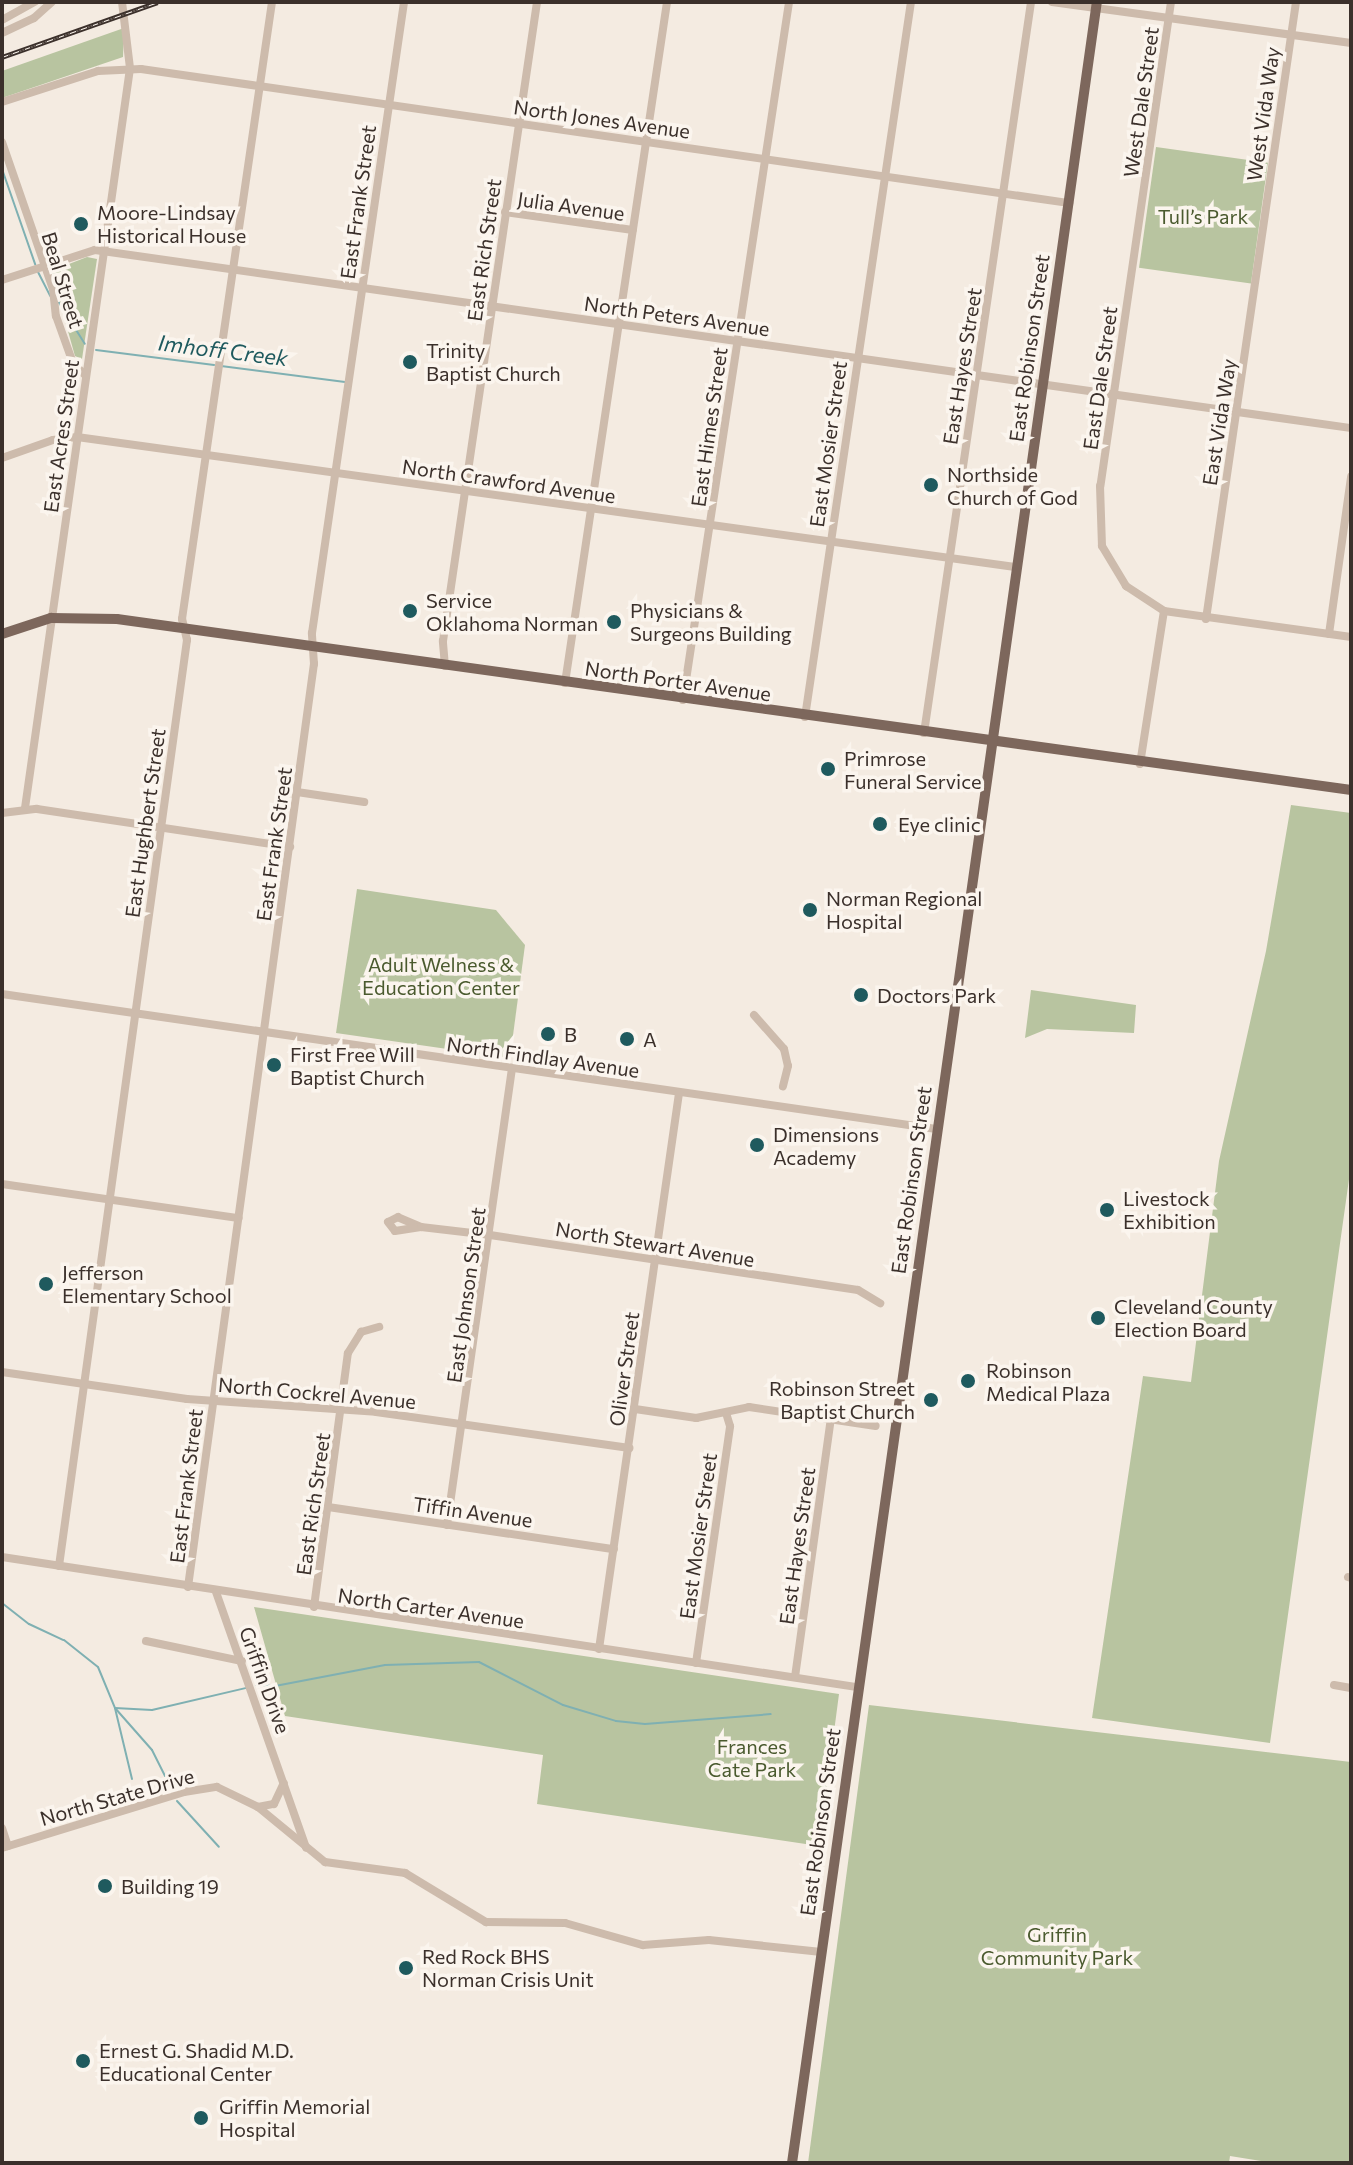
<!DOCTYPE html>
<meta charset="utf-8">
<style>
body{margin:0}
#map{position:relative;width:1353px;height:2165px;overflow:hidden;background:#f4ebe1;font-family:Commissioner,sans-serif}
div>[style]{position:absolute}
.green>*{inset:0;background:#b8c4a0;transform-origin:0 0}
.stream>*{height:2px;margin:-1px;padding:0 1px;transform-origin:1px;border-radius:1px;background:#7fb0b2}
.minor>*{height:8px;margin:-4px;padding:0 4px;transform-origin:4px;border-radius:4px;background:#cdbbac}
.major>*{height:10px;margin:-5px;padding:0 5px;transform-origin:5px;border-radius:5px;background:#7d675c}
.rail>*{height:5px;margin-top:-2.5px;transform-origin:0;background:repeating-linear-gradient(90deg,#fbf5ee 0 6px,#3b302b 0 12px);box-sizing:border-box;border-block:2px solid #3b302b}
.dots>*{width:22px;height:22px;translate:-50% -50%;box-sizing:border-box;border:4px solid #fbf5ee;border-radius:50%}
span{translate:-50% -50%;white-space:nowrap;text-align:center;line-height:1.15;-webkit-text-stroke:7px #fbf5ee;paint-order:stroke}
.street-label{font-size:20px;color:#3b302b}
.poi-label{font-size:20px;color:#3b302b}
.left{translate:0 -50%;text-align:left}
.right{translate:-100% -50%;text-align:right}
.park-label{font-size:20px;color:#4a5a2e}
.water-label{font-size:22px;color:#1f5a5e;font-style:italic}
.frame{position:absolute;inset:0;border:4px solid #3b302b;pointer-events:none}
</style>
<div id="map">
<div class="green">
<i style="clip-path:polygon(124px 28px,123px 57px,2px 98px,2px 71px)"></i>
<i style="left:1156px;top:147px;width:113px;height:122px;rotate:8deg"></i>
<i style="clip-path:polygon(87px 257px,97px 259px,82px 359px,75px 356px,51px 271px)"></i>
<i style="clip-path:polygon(1291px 805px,1351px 813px,1351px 1165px,1270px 1743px,1092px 1718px,1143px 1376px,1191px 1382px,1219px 1161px,1266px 951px)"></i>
<i style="clip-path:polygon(357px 889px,496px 910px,525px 945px,510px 1058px,336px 1033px)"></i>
<i style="clip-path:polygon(1031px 990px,1136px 1005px,1134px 1033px,1047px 1029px,1025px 1038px)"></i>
<i style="clip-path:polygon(254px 1607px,839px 1694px,819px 1846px,537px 1804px,543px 1755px,285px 1716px)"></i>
<i style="clip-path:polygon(869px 1705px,1351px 1762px,1351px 2163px,1273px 2163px,1230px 2156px,1229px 2163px,808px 2163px)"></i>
</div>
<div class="stream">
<i style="left:2px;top:169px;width:101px;rotate:70.8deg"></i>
<i style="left:37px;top:270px;width:29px;rotate:63deg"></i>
<i style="left:56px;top:298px;width:54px;rotate:57.8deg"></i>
<i style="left:96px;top:350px;width:119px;rotate:7.2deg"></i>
<i style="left:221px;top:366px;width:125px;rotate:7.4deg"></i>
<i style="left:2px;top:1603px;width:34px;rotate:38deg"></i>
<i style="left:29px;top:1624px;width:38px;rotate:25deg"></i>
<i style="left:64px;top:1640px;width:43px;rotate:38.5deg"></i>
<i style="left:98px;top:1667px;width:44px;rotate:67.5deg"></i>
<i style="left:115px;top:1708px;width:56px;rotate:48.6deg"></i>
<i style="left:152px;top:1750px;width:42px;rotate:63.4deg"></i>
<i style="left:256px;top:1685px;width:19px;rotate:3deg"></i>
<i style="left:275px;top:1686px;width:112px;rotate:-10.8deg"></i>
<i style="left:385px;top:1665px;width:94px;rotate:-1.8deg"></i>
<i style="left:479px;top:1662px;width:94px;rotate:27.1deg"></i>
<i style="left:563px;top:1705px;width:55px;rotate:16.8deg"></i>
<i style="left:616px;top:1721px;width:29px;rotate:6deg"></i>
<i style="left:645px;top:1724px;width:126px;rotate:-4.5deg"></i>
<i style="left:132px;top:1779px;width:73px;rotate:-103.5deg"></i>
<i style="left:115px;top:1708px;width:37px;rotate:3deg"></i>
<i style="left:152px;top:1710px;width:97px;rotate:-13.2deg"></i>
<i style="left:177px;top:1801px;width:62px;rotate:47.6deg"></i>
</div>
<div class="minor">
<i style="left:1052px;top:2px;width:302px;rotate:7.8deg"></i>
<i style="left:1171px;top:2px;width:489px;rotate:98.3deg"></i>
<i style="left:1100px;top:486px;width:60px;rotate:88.1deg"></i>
<i style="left:1102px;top:546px;width:47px;rotate:59deg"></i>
<i style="left:1126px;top:586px;width:45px;rotate:33.3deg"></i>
<i style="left:1164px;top:611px;width:189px;rotate:7.9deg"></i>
<i style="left:2px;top:20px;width:38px;rotate:-29deg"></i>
<i style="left:2px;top:33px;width:35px;rotate:-25deg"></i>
<i style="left:34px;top:18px;width:24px;rotate:-42deg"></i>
<i style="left:2px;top:102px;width:101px;rotate:-17.9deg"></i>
<i style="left:98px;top:71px;width:43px;rotate:-2.7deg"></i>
<i style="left:141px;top:69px;width:938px;rotate:8.22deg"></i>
<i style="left:2px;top:142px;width:156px;rotate:70.9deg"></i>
<i style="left:53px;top:289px;width:27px;rotate:84deg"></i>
<i style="left:56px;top:316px;width:50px;rotate:70.1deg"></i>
<i style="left:73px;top:363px;width:18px;rotate:45deg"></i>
<i style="left:505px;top:212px;width:129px;rotate:8deg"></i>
<i style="left:2px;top:280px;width:98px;rotate:-17.9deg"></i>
<i style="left:95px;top:250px;width:1269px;rotate:8.07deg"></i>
<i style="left:2px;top:458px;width:54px;rotate:-19.4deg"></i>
<i style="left:53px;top:440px;width:24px;rotate:-7deg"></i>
<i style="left:77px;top:437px;width:947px;rotate:7.89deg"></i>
<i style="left:1206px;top:619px;width:624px;rotate:-81.7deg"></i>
<i style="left:1329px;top:634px;width:159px;rotate:-82deg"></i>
<i style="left:445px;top:666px;width:25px;rotate:-95deg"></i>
<i style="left:443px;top:641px;width:646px;rotate:-81.63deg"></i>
<i style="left:565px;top:683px;width:689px;rotate:-81.48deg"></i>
<i style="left:683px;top:700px;width:706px;rotate:-81.36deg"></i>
<i style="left:805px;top:717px;width:723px;rotate:-81.57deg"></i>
<i style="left:924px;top:733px;width:739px;rotate:-81.67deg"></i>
<i style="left:1140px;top:764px;width:155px;rotate:-81.1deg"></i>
<i style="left:297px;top:792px;width:68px;rotate:8.5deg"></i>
<i style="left:25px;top:808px;width:747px;rotate:-81.92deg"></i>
<i style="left:130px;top:68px;width:66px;rotate:-96.9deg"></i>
<i style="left:2px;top:813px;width:35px;rotate:-7deg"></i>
<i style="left:37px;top:809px;width:256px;rotate:8.5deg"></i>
<i style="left:2px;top:994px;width:944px;rotate:8.22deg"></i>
<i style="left:754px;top:1015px;width:45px;rotate:48.6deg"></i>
<i style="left:784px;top:1049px;width:17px;rotate:77deg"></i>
<i style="left:788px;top:1066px;width:21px;rotate:104deg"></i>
<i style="left:2px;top:1184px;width:239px;rotate:8.2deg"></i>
<i style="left:421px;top:1227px;width:25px;rotate:-157deg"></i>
<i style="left:398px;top:1217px;width:11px;rotate:153deg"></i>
<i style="left:388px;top:1222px;width:11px;rotate:52deg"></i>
<i style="left:395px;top:1231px;width:26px;rotate:-9deg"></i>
<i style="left:421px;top:1227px;width:69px;rotate:6.6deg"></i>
<i style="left:490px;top:1235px;width:372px;rotate:8.5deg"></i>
<i style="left:858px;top:1290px;width:26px;rotate:31deg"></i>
<i style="left:2px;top:1372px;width:187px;rotate:8.3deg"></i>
<i style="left:187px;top:1399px;width:189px;rotate:3.9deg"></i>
<i style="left:376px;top:1412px;width:256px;rotate:8.1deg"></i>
<i style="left:635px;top:1409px;width:62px;rotate:8.4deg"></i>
<i style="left:696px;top:1418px;width:54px;rotate:-11.7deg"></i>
<i style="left:749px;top:1407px;width:128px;rotate:8.5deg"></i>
<i style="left:328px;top:1507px;width:289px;rotate:8.4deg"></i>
<i style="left:447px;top:1525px;width:461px;rotate:-81.9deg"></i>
<i style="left:2px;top:1557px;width:865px;rotate:8.65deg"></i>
<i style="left:59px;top:1566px;width:935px;rotate:-82.13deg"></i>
<i style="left:187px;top:640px;width:22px;rotate:-103deg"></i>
<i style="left:182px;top:619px;width:624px;rotate:-81.7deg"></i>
<i style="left:1348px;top:1577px;width:3px;rotate:18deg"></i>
<i style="left:188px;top:1587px;width:932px;rotate:-82.23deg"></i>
<i style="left:314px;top:664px;width:31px;rotate:-94deg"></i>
<i style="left:312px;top:633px;width:638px;rotate:-81.7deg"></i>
<i style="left:216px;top:1592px;width:271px;rotate:70.6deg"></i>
<i style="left:314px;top:1607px;width:256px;rotate:-82.4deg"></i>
<i style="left:348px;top:1353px;width:25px;rotate:-58deg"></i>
<i style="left:361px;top:1332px;width:19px;rotate:-16deg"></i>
<i style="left:146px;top:1641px;width:98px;rotate:11.8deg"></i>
<i style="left:599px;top:1649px;width:562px;rotate:-81.81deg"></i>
<i style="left:696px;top:1663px;width:239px;rotate:-81.8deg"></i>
<i style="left:730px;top:1426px;width:14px;rotate:-107deg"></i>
<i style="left:795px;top:1677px;width:260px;rotate:-82.1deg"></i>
<i style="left:1334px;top:1685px;width:17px;rotate:10deg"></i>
<i style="left:258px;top:1807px;width:16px;rotate:-11deg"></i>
<i style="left:274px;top:1804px;width:23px;rotate:-65deg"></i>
<i style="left:2px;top:1828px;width:19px;rotate:72deg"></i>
<i style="left:2px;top:1848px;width:190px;rotate:-17.1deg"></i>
<i style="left:184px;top:1792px;width:33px;rotate:-9deg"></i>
<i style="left:217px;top:1787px;width:46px;rotate:26deg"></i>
<i style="left:258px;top:1807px;width:87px;rotate:39.4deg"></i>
<i style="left:325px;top:1862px;width:81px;rotate:7.8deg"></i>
<i style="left:405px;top:1873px;width:95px;rotate:31.2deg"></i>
<i style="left:486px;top:1922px;width:79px;rotate:0.7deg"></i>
<i style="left:565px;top:1923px;width:81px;rotate:15.8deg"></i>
<i style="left:643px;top:1945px;width:66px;rotate:-4.3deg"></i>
<i style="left:709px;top:1940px;width:113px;rotate:6.1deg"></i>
</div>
<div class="major">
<i style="left:2px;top:634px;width:52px;rotate:-18.1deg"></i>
<i style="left:51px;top:618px;width:66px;rotate:0.9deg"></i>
<i style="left:117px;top:619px;width:1246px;rotate:7.89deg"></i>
<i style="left:792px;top:2163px;width:2182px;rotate:-81.97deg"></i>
</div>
<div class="rail">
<i style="left:2px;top:57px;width:165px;rotate:-19.4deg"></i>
</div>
<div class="dots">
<i style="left:81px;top:224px;background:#1f5a5e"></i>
<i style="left:410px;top:362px;background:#1f5a5e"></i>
<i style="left:931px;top:485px;background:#1f5a5e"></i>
<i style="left:410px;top:611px;background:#1f5a5e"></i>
<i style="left:614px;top:622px;background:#1f5a5e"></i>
<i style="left:828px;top:769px;background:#1f5a5e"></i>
<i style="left:880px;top:824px;background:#1f5a5e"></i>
<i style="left:810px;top:910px;background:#1f5a5e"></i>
<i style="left:861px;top:995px;background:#1f5a5e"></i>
<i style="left:548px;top:1034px;background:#1f5a5e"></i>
<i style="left:627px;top:1039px;background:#1f5a5e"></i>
<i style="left:274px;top:1065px;background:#1f5a5e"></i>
<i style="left:757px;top:1145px;background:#1f5a5e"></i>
<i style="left:1107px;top:1210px;background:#1f5a5e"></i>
<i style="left:46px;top:1284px;background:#1f5a5e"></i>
<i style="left:1098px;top:1318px;background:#1f5a5e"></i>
<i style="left:968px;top:1381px;background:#1f5a5e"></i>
<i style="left:931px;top:1400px;background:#1f5a5e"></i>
<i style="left:105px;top:1886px;background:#1f5a5e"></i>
<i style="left:406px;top:1968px;background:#1f5a5e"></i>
<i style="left:83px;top:2061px;background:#1f5a5e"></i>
<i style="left:201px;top:2118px;background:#1f5a5e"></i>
</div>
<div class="street-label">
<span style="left:1141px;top:102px;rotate:-82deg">West Dale Street</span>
<span style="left:1263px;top:114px;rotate:-82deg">West Vida Way</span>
<span style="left:602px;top:119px;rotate:8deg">North Jones Avenue</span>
<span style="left:358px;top:202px;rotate:-82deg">East Frank Street</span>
<span style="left:571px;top:206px;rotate:8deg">Julia Avenue</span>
<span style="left:484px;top:250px;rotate:-82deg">East Rich Street</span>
<span style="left:63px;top:280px;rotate:73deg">Beal Street</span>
<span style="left:677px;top:316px;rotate:8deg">North Peters Avenue</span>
<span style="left:1029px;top:348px;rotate:-82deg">East Robinson Street</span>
<span style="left:962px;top:366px;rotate:-81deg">East Hayes Street</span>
<span style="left:1100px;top:378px;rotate:-82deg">East Dale Street</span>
<span style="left:1219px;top:422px;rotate:-81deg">East Vida Way</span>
<span style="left:709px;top:427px;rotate:-82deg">East Himes Street</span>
<span style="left:61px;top:436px;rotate:-82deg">East Acres Street</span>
<span style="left:828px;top:444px;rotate:-82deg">East Mosier Street</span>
<span style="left:509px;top:481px;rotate:8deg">North Crawford Avenue</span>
<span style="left:678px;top:681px;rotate:8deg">North Porter Avenue</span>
<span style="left:145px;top:823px;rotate:-82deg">East Hughbert Street</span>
<span style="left:274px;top:844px;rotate:-82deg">East Frank Street</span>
<span style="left:543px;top:1057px;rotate:8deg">North Findlay Avenue</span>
<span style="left:911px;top:1180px;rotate:-82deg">East Robinson Street</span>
<span style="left:655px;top:1244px;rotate:9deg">North Stewart Avenue</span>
<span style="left:466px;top:1295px;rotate:-82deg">East Johnson Street</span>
<span style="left:624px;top:1369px;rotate:-82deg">Oliver Street</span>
<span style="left:317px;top:1393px;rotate:5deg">North Cockrel Avenue</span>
<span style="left:186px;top:1486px;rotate:-83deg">East Frank Street</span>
<span style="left:313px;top:1504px;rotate:-82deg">East Rich Street</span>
<span style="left:473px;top:1512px;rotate:8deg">Tiffin Avenue</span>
<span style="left:698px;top:1536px;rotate:-82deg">East Mosier Street</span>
<span style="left:797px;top:1546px;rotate:-82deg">East Hayes Street</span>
<span style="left:431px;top:1608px;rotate:8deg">North Carter Avenue</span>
<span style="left:265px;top:1680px;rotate:70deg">Griffin Drive</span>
<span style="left:117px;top:1797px;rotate:-16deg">North State Drive</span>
<span style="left:820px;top:1822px;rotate:-82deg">East Robinson Street</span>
</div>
<div class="poi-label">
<span class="left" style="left:97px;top:224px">Moore-Lindsay<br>Historical House</span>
<span class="left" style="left:426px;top:362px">Trinity<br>Baptist Church</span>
<span class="left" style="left:947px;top:486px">Northside<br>Church of God</span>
<span class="left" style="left:426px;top:612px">Service<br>Oklahoma Norman</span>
<span class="left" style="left:630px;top:622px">Physicians &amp;<br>Surgeons Building</span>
<span class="left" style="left:844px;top:770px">Primrose<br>Funeral Service</span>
<span class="left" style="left:898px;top:824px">Eye clinic</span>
<span class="left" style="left:826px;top:910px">Norman Regional<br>Hospital</span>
<span class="left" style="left:877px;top:995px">Doctors Park</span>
<span class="left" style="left:564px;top:1034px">B</span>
<span class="left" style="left:643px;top:1039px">A</span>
<span class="left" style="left:290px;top:1066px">First Free Will<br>Baptist Church</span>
<span class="left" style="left:773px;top:1146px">Dimensions<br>Academy</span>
<span class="left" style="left:1123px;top:1210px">Livestock<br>Exhibition</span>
<span class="left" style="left:62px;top:1284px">Jefferson<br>Elementary School</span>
<span class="left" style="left:1114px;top:1318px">Cleveland County<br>Election Board</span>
<span class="left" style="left:986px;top:1382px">Robinson<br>Medical Plaza</span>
<span class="right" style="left:915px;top:1400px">Robinson Street<br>Baptist Church</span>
<span class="left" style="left:121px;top:1886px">Building 19</span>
<span class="left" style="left:422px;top:1968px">Red Rock BHS<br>Norman Crisis Unit</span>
<span class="left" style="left:99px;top:2062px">Ernest G. Shadid M.D.<br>Educational Center</span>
<span class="left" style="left:219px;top:2118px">Griffin Memorial<br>Hospital</span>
</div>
<div class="park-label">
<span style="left:1203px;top:216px">Tull’s Park</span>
<span style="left:441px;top:976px">Adult Welness &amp;<br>Education Center</span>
<span style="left:752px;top:1758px">Frances<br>Cate Park</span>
<span style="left:1057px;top:1946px">Griffin<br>Community Park</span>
</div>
<div class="water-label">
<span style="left:223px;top:350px;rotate:7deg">Imhoff Creek</span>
</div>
<div class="frame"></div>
</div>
